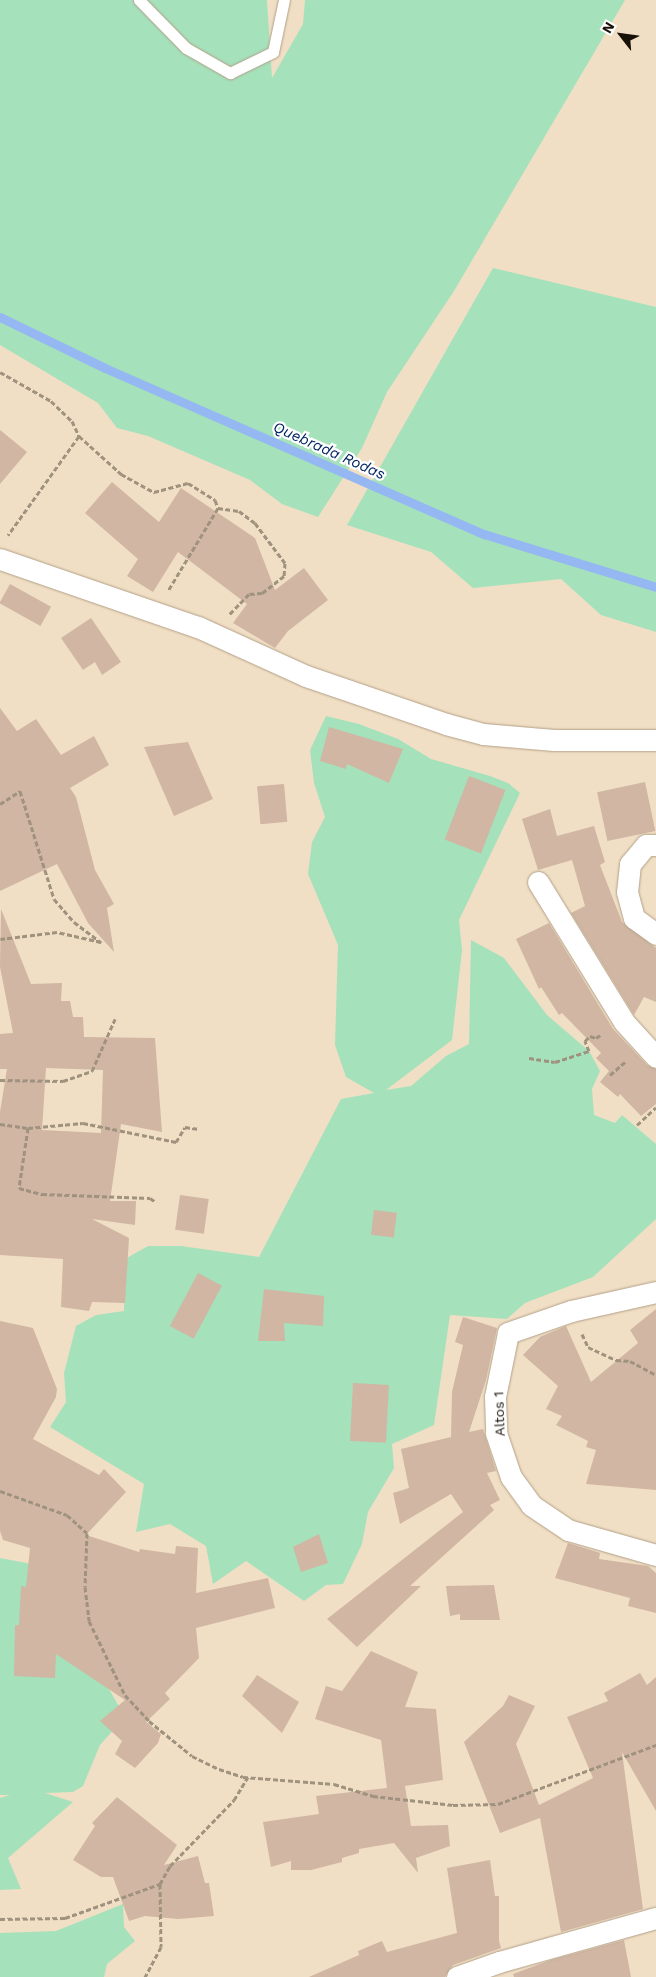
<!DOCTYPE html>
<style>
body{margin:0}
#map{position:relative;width:656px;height:1977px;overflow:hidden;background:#f1dfc5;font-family:"Work Sans",sans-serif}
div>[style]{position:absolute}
.green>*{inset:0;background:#a5e1bb}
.stream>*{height:9px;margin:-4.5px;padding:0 4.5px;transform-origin:4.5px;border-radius:4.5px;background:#95b8f2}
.building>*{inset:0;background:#d0b6a3;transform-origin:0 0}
.path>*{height:3px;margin-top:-1.5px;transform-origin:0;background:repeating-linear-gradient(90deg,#9f927e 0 5px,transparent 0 7.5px)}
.roads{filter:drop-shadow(0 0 1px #b2a088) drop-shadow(0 0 1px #b2a088)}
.lane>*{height:11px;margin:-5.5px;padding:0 5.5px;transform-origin:5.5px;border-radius:5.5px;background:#fff}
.street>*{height:21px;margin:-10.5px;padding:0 10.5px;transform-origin:10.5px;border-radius:10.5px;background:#fff}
span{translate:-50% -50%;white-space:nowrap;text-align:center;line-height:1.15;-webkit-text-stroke:4.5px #fff;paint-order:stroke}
.street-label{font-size:14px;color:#171108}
.water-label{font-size:15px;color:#012361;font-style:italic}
.north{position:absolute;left:596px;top:10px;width:50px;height:50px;-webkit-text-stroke:4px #fff;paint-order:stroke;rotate:300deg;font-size:14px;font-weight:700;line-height:20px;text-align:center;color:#171108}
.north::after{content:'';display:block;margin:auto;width:18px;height:22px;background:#171108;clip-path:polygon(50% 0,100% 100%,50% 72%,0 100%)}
</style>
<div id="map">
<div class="green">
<i style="clip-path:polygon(0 0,267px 0,272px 78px,303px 24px,305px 0,625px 0,454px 291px,387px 392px,362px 448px,318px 517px,282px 504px,250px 480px,148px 436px,117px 428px,98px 403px,0 345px)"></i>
<i style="clip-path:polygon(493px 268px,656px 307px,656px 632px,601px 615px,561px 579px,473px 588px,431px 552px,347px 525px)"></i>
<i style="clip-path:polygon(326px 716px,359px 724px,398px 739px,431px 759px,490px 776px,508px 783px,520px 793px,459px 920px,462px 950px,452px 1040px,386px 1090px,411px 1086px,446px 1056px,469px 1044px,471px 940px,504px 958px,547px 1015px,589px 1051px,600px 1071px,592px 1089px,594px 1115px,615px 1123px,622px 1115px,656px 1144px,656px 1219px,593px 1277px,525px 1303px,507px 1319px,450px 1315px,434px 1425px,392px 1444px,394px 1468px,368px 1512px,362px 1544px,343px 1584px,326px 1585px,304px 1601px,246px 1561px,213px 1584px,206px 1546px,170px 1524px,136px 1532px,144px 1484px,50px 1427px,66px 1402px,64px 1373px,76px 1326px,96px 1315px,124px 1311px,125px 1259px,148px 1246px,181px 1246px,259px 1257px,341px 1099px,374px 1093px,346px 1077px,335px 1045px,338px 945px,308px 874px,312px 842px,325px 817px,314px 783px,310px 750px)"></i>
<i style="clip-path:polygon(0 1558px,63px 1570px,101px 1675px,125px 1717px,100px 1745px,83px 1786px,73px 1792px,45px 1793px,73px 1802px,8px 1858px,21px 1889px,0 1890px,0 1798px,10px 1795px,0 1795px)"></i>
<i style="clip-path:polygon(123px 1904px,124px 1927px,135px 1941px,107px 1964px,104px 1977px,0 1977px,0 1933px,56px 1931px)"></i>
</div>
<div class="stream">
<i style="left:0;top:317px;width:117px;rotate:25.9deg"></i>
<i style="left:105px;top:368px;width:414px;rotate:23.7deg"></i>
<i style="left:484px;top:534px;width:180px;rotate:17.1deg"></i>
</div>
<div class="building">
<i style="clip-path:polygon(0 430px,27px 452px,0 484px)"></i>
<i style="clip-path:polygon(112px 482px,159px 522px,181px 488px,255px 538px,275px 590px,304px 568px,328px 600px,288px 631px,275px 648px,233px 623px,247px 604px,178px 552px,153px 592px,127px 576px,138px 559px,85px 513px)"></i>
<i style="left:10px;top:584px;width:47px;height:22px;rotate:29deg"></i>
<i style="clip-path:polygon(91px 618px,121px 662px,102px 675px,95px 662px,83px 670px,61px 638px)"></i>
<i style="clip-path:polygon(0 708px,17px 731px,36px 719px,61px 755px,94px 736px,109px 765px,70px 788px,76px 797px,95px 870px,114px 904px,107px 908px,114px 952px,88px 923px,57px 864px,0 891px)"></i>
<i style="clip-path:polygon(329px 727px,403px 749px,389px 783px,347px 764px,346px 769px,320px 761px)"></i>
<i style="clip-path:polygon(188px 742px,213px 799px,174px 816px,144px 747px)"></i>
<i style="left:469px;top:776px;width:39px;height:68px;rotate:21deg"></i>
<i style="left:645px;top:782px;width:50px;height:49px;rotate:78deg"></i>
<i style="left:284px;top:784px;width:38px;height:27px;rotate:85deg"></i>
<i style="clip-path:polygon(550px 809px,557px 836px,594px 826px,605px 862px,600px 865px,622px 922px,656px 948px,656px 1002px,644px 997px,634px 1015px,571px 913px,585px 906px,572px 860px,538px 870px,522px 819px)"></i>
<i style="clip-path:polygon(evenodd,1px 909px,31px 984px,62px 983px,61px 1001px,70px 1001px,73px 1017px,83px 1017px,84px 1037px,155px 1038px,162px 1132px,121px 1124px,110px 1201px,136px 1201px,135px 1225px,92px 1219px,129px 1238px,125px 1303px,92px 1302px,89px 1311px,61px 1307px,63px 1259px,0 1255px,0 1112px,7px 1069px,0 1069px,0 1034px,13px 1033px,0 967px,1px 909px,46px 1068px,103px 1070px,101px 1133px,42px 1130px,46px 1068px)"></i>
<i style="clip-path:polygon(549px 923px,613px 1029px,647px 1065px,656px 1069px,656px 1104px,641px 1116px,620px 1094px,618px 1097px,600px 1082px,609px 1071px,596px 1058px,601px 1053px,562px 1013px,559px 1015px,541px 987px,539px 989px,516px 939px)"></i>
<i style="left:180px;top:1195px;width:29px;height:35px;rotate:8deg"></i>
<i style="left:374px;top:1210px;width:23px;height:25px;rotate:7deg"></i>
<i style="left:198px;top:1273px;width:27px;height:60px;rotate:28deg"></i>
<i style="clip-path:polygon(264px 1289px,324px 1296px,323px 1326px,284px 1323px,285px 1341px,258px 1341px)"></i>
<i style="clip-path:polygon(656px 1309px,656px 1490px,586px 1484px,596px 1450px,586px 1447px,588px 1441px,556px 1425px,562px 1416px,546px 1409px,558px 1386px,523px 1355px,540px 1337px,566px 1326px,591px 1382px,638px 1343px,630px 1330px)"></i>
<i style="clip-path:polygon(463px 1317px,497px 1328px,486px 1380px,469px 1432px,483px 1429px,496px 1471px,487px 1473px,500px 1500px,490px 1505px,494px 1510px,410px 1586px,421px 1586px,357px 1647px,327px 1619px,463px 1512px,451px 1494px,400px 1524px,393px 1493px,409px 1488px,401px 1449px,451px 1437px,452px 1392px,463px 1345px,455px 1342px)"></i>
<i style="clip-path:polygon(0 1321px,33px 1328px,57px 1389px,56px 1397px,33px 1439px,99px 1475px,104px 1469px,126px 1492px,86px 1535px,139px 1552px,140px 1549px,175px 1554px,176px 1546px,198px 1548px,196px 1593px,268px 1578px,275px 1608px,196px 1628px,199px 1658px,165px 1693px,170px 1699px,146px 1722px,161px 1734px,158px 1743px,135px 1768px,115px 1754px,122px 1741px,100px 1721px,125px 1700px,56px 1654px,55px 1678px,14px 1676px,15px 1625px,19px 1625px,21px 1586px,26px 1587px,30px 1548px,3px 1540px,0 1531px)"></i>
<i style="left:353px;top:1383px;width:36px;height:58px;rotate:3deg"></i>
<i style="clip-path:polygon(319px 1534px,328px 1563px,301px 1572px,293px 1547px)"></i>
<i style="clip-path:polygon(568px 1543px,600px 1553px,599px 1559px,648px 1566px,656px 1573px,656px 1613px,628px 1606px,630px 1598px,555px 1578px)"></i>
<i style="clip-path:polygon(494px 1585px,500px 1620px,460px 1620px,460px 1614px,450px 1616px,446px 1586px)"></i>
<i style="clip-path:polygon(371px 1651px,418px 1672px,405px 1707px,436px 1709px,443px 1780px,405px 1786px,411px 1826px,448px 1825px,450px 1846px,416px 1858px,418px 1873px,394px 1843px,359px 1849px,359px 1853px,342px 1858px,342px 1862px,311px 1870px,291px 1870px,291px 1861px,271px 1867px,263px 1822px,319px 1814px,316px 1796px,387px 1788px,381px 1740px,315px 1719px,326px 1686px,342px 1691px)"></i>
<i style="clip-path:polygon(640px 1673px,647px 1685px,656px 1677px,656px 1811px,622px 1752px,643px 1909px,561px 1932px,540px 1818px,500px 1833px,464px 1742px,503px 1706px,509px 1695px,535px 1706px,516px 1744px,539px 1805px,593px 1778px,567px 1717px,608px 1701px,604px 1693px)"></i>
<i style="clip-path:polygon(257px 1675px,299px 1702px,282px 1733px,242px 1696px)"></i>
<i style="clip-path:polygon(117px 1797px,177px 1845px,164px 1865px,198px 1856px,205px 1883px,209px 1883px,214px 1916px,178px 1919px,145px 1916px,129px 1921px,113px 1877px,101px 1877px,73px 1860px,95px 1826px,92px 1823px)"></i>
<i style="clip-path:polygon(490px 1860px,495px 1896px,499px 1896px,499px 1941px,501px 1948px,453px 1965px,445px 1977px,309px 1977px,359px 1955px,358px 1951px,382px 1941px,387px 1952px,457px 1933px,447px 1868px)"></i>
<i style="clip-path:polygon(624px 1940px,631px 1977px,514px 1977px,513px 1974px,551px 1960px)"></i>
</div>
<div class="path">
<i style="left:0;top:372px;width:59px;rotate:29.6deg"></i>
<i style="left:51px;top:401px;width:29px;rotate:44deg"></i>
<i style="left:72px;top:421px;width:17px;rotate:65deg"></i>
<i style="left:79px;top:436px;width:122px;rotate:125.6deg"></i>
<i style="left:79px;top:436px;width:57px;rotate:42.1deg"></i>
<i style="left:121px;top:474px;width:38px;rotate:29deg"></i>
<i style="left:154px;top:492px;width:35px;rotate:-15deg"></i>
<i style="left:188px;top:483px;width:32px;rotate:32deg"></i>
<i style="left:215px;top:500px;width:9px;rotate:69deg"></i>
<i style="left:218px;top:508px;width:97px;rotate:121.1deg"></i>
<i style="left:218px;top:508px;width:21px;rotate:8deg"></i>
<i style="left:239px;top:511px;width:20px;rotate:37deg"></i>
<i style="left:255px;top:523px;width:50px;rotate:53.1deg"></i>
<i style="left:285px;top:563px;width:13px;rotate:94deg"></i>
<i style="left:284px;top:576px;width:28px;rotate:142deg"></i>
<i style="left:262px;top:593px;width:13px;rotate:176deg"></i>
<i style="left:249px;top:594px;width:28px;rotate:134deg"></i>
<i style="left:0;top:804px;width:24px;rotate:-33deg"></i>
<i style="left:20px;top:791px;width:113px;rotate:72.5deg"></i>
<i style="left:54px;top:899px;width:30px;rotate:49deg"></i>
<i style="left:74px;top:922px;width:34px;rotate:37deg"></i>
<i style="left:101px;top:942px;width:45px;rotate:-167.2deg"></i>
<i style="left:57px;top:932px;width:57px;rotate:173deg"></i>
<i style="left:529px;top:1058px;width:26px;rotate:9deg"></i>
<i style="left:555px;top:1062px;width:36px;rotate:-18deg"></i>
<i style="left:589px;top:1051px;width:11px;rotate:-112deg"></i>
<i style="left:585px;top:1041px;width:7px;rotate:-45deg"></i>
<i style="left:590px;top:1036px;width:6px;rotate:18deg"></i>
<i style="left:596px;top:1038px;width:7px;rotate:-34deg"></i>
<i style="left:610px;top:1075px;width:20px;rotate:-41deg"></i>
<i style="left:0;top:1080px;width:63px;rotate:0.9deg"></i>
<i style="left:63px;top:1081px;width:31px;rotate:-19deg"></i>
<i style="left:92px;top:1071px;width:57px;rotate:-66.1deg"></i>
<i style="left:0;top:1124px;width:28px;rotate:8deg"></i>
<i style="left:28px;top:1128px;width:55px;rotate:-5.2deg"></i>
<i style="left:83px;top:1123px;width:95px;rotate:11.5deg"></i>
<i style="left:176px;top:1142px;width:17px;rotate:-59deg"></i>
<i style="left:185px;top:1127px;width:14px;rotate:8deg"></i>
<i style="left:637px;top:1125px;width:26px;rotate:-43deg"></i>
<i style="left:28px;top:1128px;width:61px;rotate:98.5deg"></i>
<i style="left:19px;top:1188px;width:24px;rotate:15deg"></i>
<i style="left:42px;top:1194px;width:108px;rotate:2.1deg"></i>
<i style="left:150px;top:1198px;width:7px;rotate:34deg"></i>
<i style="left:582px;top:1334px;width:14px;rotate:65deg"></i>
<i style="left:588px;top:1347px;width:31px;rotate:25deg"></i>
<i style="left:616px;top:1360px;width:14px;rotate:4deg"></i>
<i style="left:630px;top:1361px;width:30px;rotate:28deg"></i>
<i style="left:0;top:1491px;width:71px;rotate:19.7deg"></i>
<i style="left:67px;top:1515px;width:27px;rotate:42deg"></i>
<i style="left:87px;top:1533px;width:54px;rotate:92.1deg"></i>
<i style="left:85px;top:1587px;width:34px;rotate:83deg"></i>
<i style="left:89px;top:1621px;width:82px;rotate:64.1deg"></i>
<i style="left:125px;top:1695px;width:35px;rotate:47deg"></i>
<i style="left:149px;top:1721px;width:55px;rotate:39.1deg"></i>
<i style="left:192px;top:1756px;width:30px;rotate:26deg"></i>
<i style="left:219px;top:1769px;width:25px;rotate:18deg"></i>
<i style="left:243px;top:1777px;width:91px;rotate:4.4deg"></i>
<i style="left:334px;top:1784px;width:41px;rotate:17.1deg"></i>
<i style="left:373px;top:1796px;width:81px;rotate:6.4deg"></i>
<i style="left:453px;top:1805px;width:45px;rotate:-1.3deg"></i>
<i style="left:498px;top:1804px;width:169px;rotate:-20.5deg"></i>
<i style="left:160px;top:1884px;width:21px;rotate:-61deg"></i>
<i style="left:170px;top:1866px;width:92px;rotate:-45.9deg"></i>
<i style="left:234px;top:1800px;width:27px;rotate:-59deg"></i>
<i style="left:0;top:1919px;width:65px;rotate:-0.9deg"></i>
<i style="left:65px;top:1918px;width:101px;rotate:-19.7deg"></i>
<i style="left:160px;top:1884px;width:63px;rotate:89.1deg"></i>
<i style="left:161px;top:1947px;width:34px;rotate:118deg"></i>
</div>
<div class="roads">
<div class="lane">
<i style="left:139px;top:0;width:67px;rotate:45.6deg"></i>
<i style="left:186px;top:48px;width:51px;rotate:29.6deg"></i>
<i style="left:230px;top:73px;width:48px;rotate:-26deg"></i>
<i style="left:273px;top:52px;width:53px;rotate:-78.1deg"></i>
</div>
<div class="street">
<i style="left:0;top:559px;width:209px;rotate:19deg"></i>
<i style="left:198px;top:627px;width:119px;rotate:24.4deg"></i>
<i style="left:306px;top:676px;width:148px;rotate:18.9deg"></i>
<i style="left:446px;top:724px;width:38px;rotate:15deg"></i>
<i style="left:483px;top:734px;width:71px;rotate:4.8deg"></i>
<i style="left:554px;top:740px;width:102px"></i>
<i style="left:656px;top:845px;width:10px;rotate:180deg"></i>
<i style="left:646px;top:845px;width:25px;rotate:130deg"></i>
<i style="left:630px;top:864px;width:28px;rotate:96deg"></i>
<i style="left:627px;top:892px;width:27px;rotate:75deg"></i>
<i style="left:634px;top:918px;width:27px;rotate:36deg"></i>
<i style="left:538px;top:882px;width:164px;rotate:58.4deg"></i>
<i style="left:624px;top:1022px;width:47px;rotate:47.6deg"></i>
<i style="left:656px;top:1292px;width:87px;rotate:167.4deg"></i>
<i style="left:571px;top:1311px;width:67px;rotate:160.8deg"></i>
<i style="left:508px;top:1333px;width:65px;rotate:101.5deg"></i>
<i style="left:495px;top:1397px;width:36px;rotate:88deg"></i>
<i style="left:496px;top:1433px;width:46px;rotate:71.2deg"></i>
<i style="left:511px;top:1477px;width:34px;rotate:54deg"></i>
<i style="left:531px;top:1505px;width:45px;rotate:34deg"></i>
<i style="left:568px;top:1530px;width:91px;rotate:15.9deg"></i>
<i style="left:457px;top:1977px;width:45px;rotate:-19.7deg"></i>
<i style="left:499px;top:1962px;width:163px;rotate:-15.7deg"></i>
</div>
</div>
<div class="street-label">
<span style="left:499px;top:1414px;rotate:-92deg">Altos 1</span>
</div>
<div class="water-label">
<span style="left:329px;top:451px;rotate:24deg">Quebrada Rodas</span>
</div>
<div class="north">N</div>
</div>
